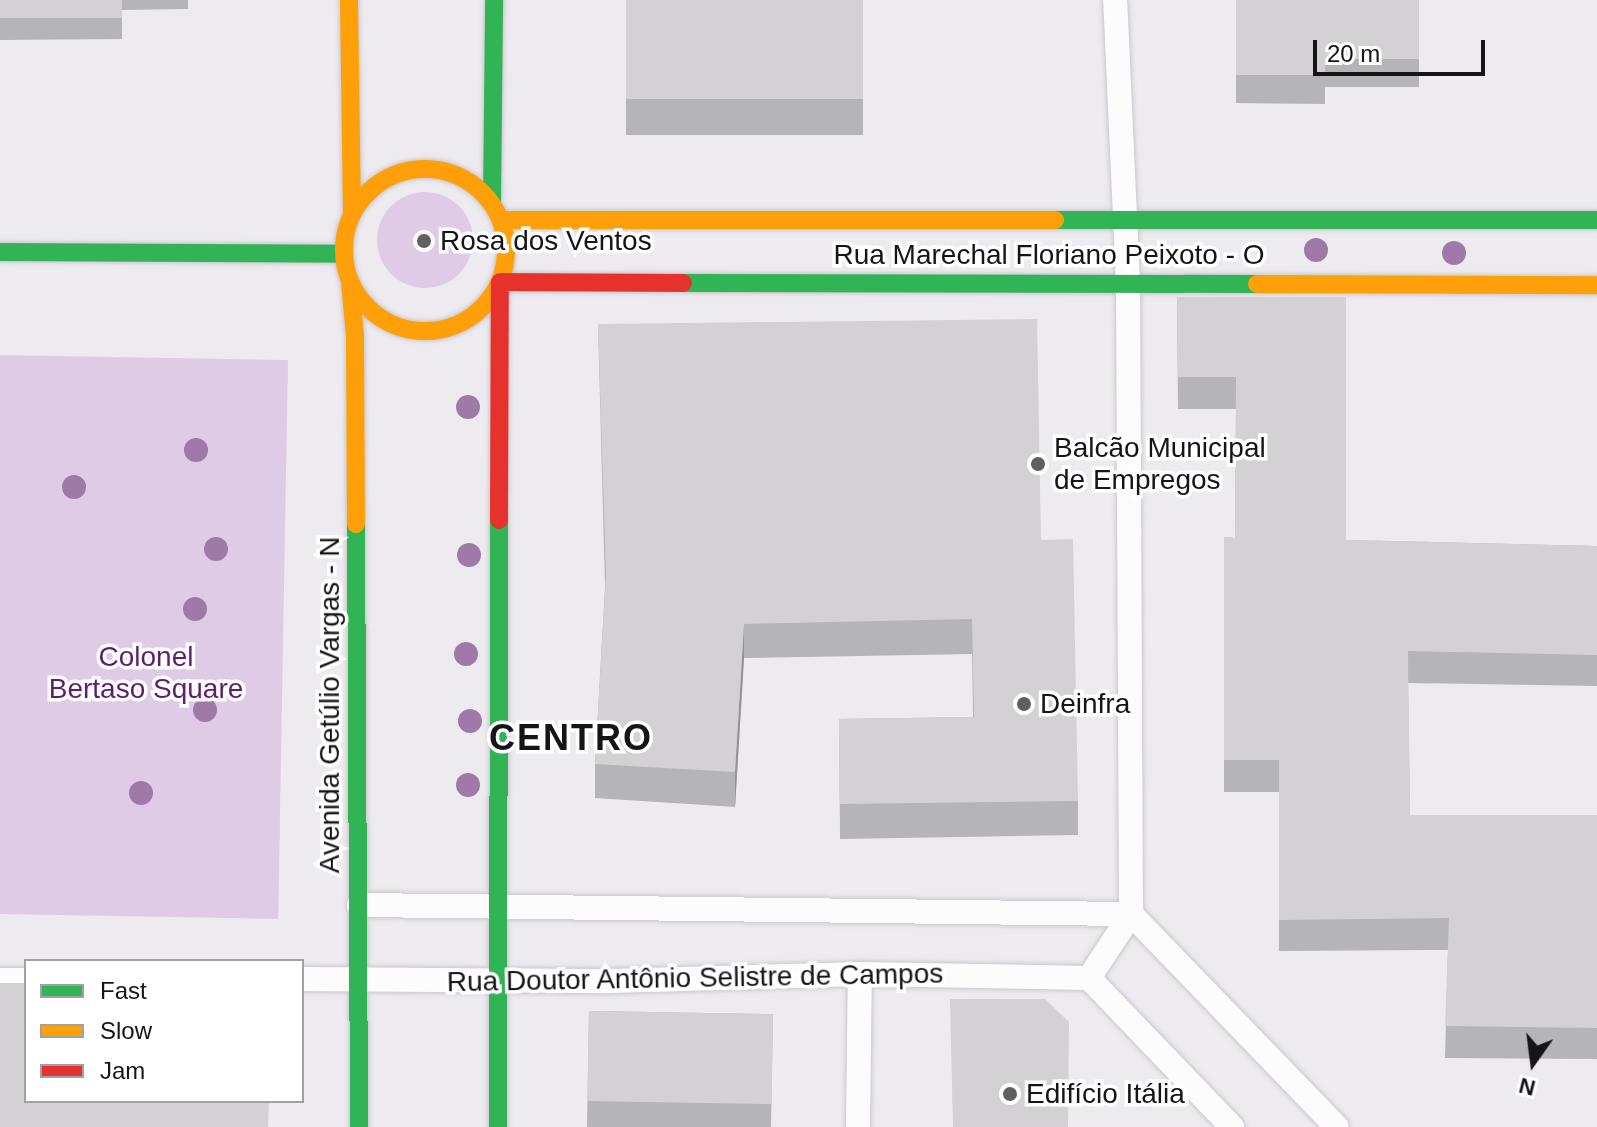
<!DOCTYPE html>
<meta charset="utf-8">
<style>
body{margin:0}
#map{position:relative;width:1597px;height:1127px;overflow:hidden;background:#eeebf0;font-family:Helvetica,sans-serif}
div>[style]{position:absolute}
.green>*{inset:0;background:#e0cbe7;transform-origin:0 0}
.round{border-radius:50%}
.roads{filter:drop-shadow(0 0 2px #cbc8cc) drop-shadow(0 0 2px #cbc8cc)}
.lane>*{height:24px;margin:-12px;padding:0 12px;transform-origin:12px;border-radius:12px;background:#fcfcfd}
.fast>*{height:18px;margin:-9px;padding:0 9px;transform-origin:9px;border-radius:9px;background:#30b455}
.slow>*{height:18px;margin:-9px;padding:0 9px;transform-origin:9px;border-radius:9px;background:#ff9f0a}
.slow>.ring{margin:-9px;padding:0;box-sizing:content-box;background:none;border:18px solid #ff9f0a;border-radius:50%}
.jam>*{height:18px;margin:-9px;padding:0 9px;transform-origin:9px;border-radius:9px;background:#e5322d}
.trees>*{width:24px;height:24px;margin:-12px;border-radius:50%;background:#9f7aa8}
.wall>*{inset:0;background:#b5b4b6;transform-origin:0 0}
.shaded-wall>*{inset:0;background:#949294}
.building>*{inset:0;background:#d3d1d4;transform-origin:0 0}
.dots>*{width:22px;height:22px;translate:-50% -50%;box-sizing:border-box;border:4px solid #fff;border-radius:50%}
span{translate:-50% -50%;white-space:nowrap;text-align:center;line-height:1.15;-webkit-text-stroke:7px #fff;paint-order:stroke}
.poi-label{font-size:28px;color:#161416}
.left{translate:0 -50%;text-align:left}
.street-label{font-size:28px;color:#161416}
.park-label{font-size:28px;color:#5e1e6d}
.district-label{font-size:36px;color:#161416;font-weight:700;letter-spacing:2px}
.legend{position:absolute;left:24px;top:959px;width:280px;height:144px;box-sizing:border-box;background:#fff;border:2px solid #a2a1a2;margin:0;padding:10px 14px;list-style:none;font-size:24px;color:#161416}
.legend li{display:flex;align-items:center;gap:16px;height:40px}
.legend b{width:40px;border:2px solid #a2a1a2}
.north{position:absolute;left:1493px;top:1023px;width:80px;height:80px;-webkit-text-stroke:6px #fff;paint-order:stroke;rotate:194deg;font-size:22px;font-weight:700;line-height:32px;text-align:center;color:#161416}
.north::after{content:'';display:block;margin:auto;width:28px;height:36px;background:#161416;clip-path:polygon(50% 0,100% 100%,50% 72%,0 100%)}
.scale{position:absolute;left:1313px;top:40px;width:172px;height:36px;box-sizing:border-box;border:4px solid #161416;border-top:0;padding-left:10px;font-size:24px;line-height:28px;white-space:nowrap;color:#161416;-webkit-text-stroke:6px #fff;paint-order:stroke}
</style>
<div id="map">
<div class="green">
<i class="round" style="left:377px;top:192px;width:96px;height:96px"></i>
<i style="left:0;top:355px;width:288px;height:559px;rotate:1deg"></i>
</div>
<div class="roads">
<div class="lane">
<i style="left:359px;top:905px;width:772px;rotate:0.67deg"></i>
<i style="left:1131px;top:914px;width:296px;rotate:46deg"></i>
<i style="left:1089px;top:978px;width:77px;rotate:-56.7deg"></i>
<i style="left:1131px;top:914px;width:631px;rotate:-90.27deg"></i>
<i style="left:1128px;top:283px;width:283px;rotate:-92.6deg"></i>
<i style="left:1089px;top:978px;width:207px;rotate:46.2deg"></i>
<i style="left:302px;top:979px;width:308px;rotate:0.4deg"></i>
<i style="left:610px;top:981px;width:250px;rotate:-1.6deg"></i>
<i style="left:860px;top:974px;width:229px;rotate:1deg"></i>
<i style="left:0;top:980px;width:26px"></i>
<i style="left:858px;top:1127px;width:153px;rotate:-89.3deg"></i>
</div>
<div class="fast">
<i style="left:492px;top:202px;width:202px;rotate:-89.4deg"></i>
<i style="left:1055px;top:220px;width:542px"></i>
<i style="left:0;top:252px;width:344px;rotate:0.3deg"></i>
<i style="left:683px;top:283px;width:574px;rotate:0.1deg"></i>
<i style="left:356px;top:524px;width:603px;rotate:89.71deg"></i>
<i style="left:498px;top:1127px;width:607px;rotate:-89.91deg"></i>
</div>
<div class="slow">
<i style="left:349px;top:0;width:213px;rotate:89.2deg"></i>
<i class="ring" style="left:344px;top:169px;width:144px;height:144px"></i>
<i style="left:501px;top:220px;width:554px"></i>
<i style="left:350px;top:283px;width:53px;rotate:84.6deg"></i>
<i style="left:355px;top:336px;width:188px;rotate:89.7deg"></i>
<i style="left:1257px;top:284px;width:340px;rotate:0.2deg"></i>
</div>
<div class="jam">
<i style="left:500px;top:282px;width:183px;rotate:0.3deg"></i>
<i style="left:499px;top:520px;width:236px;rotate:-89.8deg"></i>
</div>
</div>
<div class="trees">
<i style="left:1316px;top:250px"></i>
<i style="left:1454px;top:253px"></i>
<i style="left:468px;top:407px"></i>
<i style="left:196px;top:450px"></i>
<i style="left:74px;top:487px"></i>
<i style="left:216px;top:549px"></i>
<i style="left:469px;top:555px"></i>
<i style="left:195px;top:609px"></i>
<i style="left:466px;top:654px"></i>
<i style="left:205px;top:710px"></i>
<i style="left:470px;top:721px"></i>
<i style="left:468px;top:785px"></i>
<i style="left:141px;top:793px"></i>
</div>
<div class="wall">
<i style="clip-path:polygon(0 0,188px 0,188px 9px,122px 10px,122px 39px,0 40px)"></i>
<i style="left:626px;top:0;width:237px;height:135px"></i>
<i style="clip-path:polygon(1236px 0,1419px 0,1419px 87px,1325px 87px,1325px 104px,1236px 103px)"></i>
<i style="clip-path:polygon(1177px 297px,1346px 297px,1346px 540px,1597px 546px,1597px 686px,1408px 683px,1410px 815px,1597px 815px,1597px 1059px,1445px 1058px,1448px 950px,1279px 951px,1279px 792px,1224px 792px,1224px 537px,1235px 538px,1236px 409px,1178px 409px)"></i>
<i style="clip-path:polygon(598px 324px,1041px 540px,1078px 801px,1078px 835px,840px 839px,839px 719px,973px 717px,972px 654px,744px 658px,735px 807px,595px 798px,595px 764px,605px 587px)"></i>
<i style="left:589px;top:1011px;width:184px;height:116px;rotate:1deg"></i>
</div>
<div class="shaded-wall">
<i style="clip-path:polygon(744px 624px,744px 658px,735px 807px,735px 772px)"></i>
</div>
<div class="building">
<i style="left:0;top:0;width:122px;height:18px"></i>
<i style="left:626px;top:0;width:237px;height:99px"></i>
<i style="clip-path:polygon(1236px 0,1419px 0,1419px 59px,1325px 59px,1325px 75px,1236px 75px)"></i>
<i style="clip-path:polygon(1177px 297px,1346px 297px,1346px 540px,1597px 546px,1597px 655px,1408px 651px,1410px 815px,1597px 815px,1597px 1028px,1445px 1026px,1449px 918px,1279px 920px,1279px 760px,1224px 760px,1224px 537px,1235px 538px,1236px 377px,1178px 377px)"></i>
<i style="clip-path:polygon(1037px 319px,1041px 540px,1073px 539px,1078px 801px,840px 804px,839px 719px,974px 717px,972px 619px,744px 624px,735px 772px,595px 764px,606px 574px,598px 324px)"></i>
<i style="clip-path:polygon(0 983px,26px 983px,26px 1101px,269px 1101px,268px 1127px,0 1127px)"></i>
<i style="clip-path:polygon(950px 999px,1045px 999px,1069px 1022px,1068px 1127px,953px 1127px)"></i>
<i style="left:589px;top:1011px;width:184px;height:90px;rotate:1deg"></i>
</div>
<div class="dots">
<i style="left:424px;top:241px;background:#625f62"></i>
<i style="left:1038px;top:464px;background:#625f62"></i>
<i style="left:1024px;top:704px;background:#625f62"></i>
<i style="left:1010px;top:1094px;background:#625f62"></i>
</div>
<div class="poi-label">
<span class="left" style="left:440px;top:241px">Rosa dos Ventos</span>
<span class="left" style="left:1054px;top:464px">Balcão Municipal<br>de Empregos</span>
<span class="left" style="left:1040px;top:704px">Deinfra</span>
<span class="left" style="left:1026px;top:1094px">Edifício Itália</span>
</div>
<div class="street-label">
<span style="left:1049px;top:255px">Rua Marechal Floriano Peixoto - O</span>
<span style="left:330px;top:705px;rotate:-90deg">Avenida Getúlio Vargas - N</span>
<span style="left:695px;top:978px;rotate:-1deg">Rua Doutor Antônio Selistre de Campos</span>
</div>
<div class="park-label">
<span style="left:146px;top:673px">Colonel<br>Bertaso Square</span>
</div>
<div class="district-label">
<span style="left:571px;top:738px">CENTRO</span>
</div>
<ul class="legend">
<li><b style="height:10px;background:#30b455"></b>Fast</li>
<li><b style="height:10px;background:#ff9f0a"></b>Slow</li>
<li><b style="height:10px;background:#e5322d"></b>Jam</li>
</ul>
<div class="north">N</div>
<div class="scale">20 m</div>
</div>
